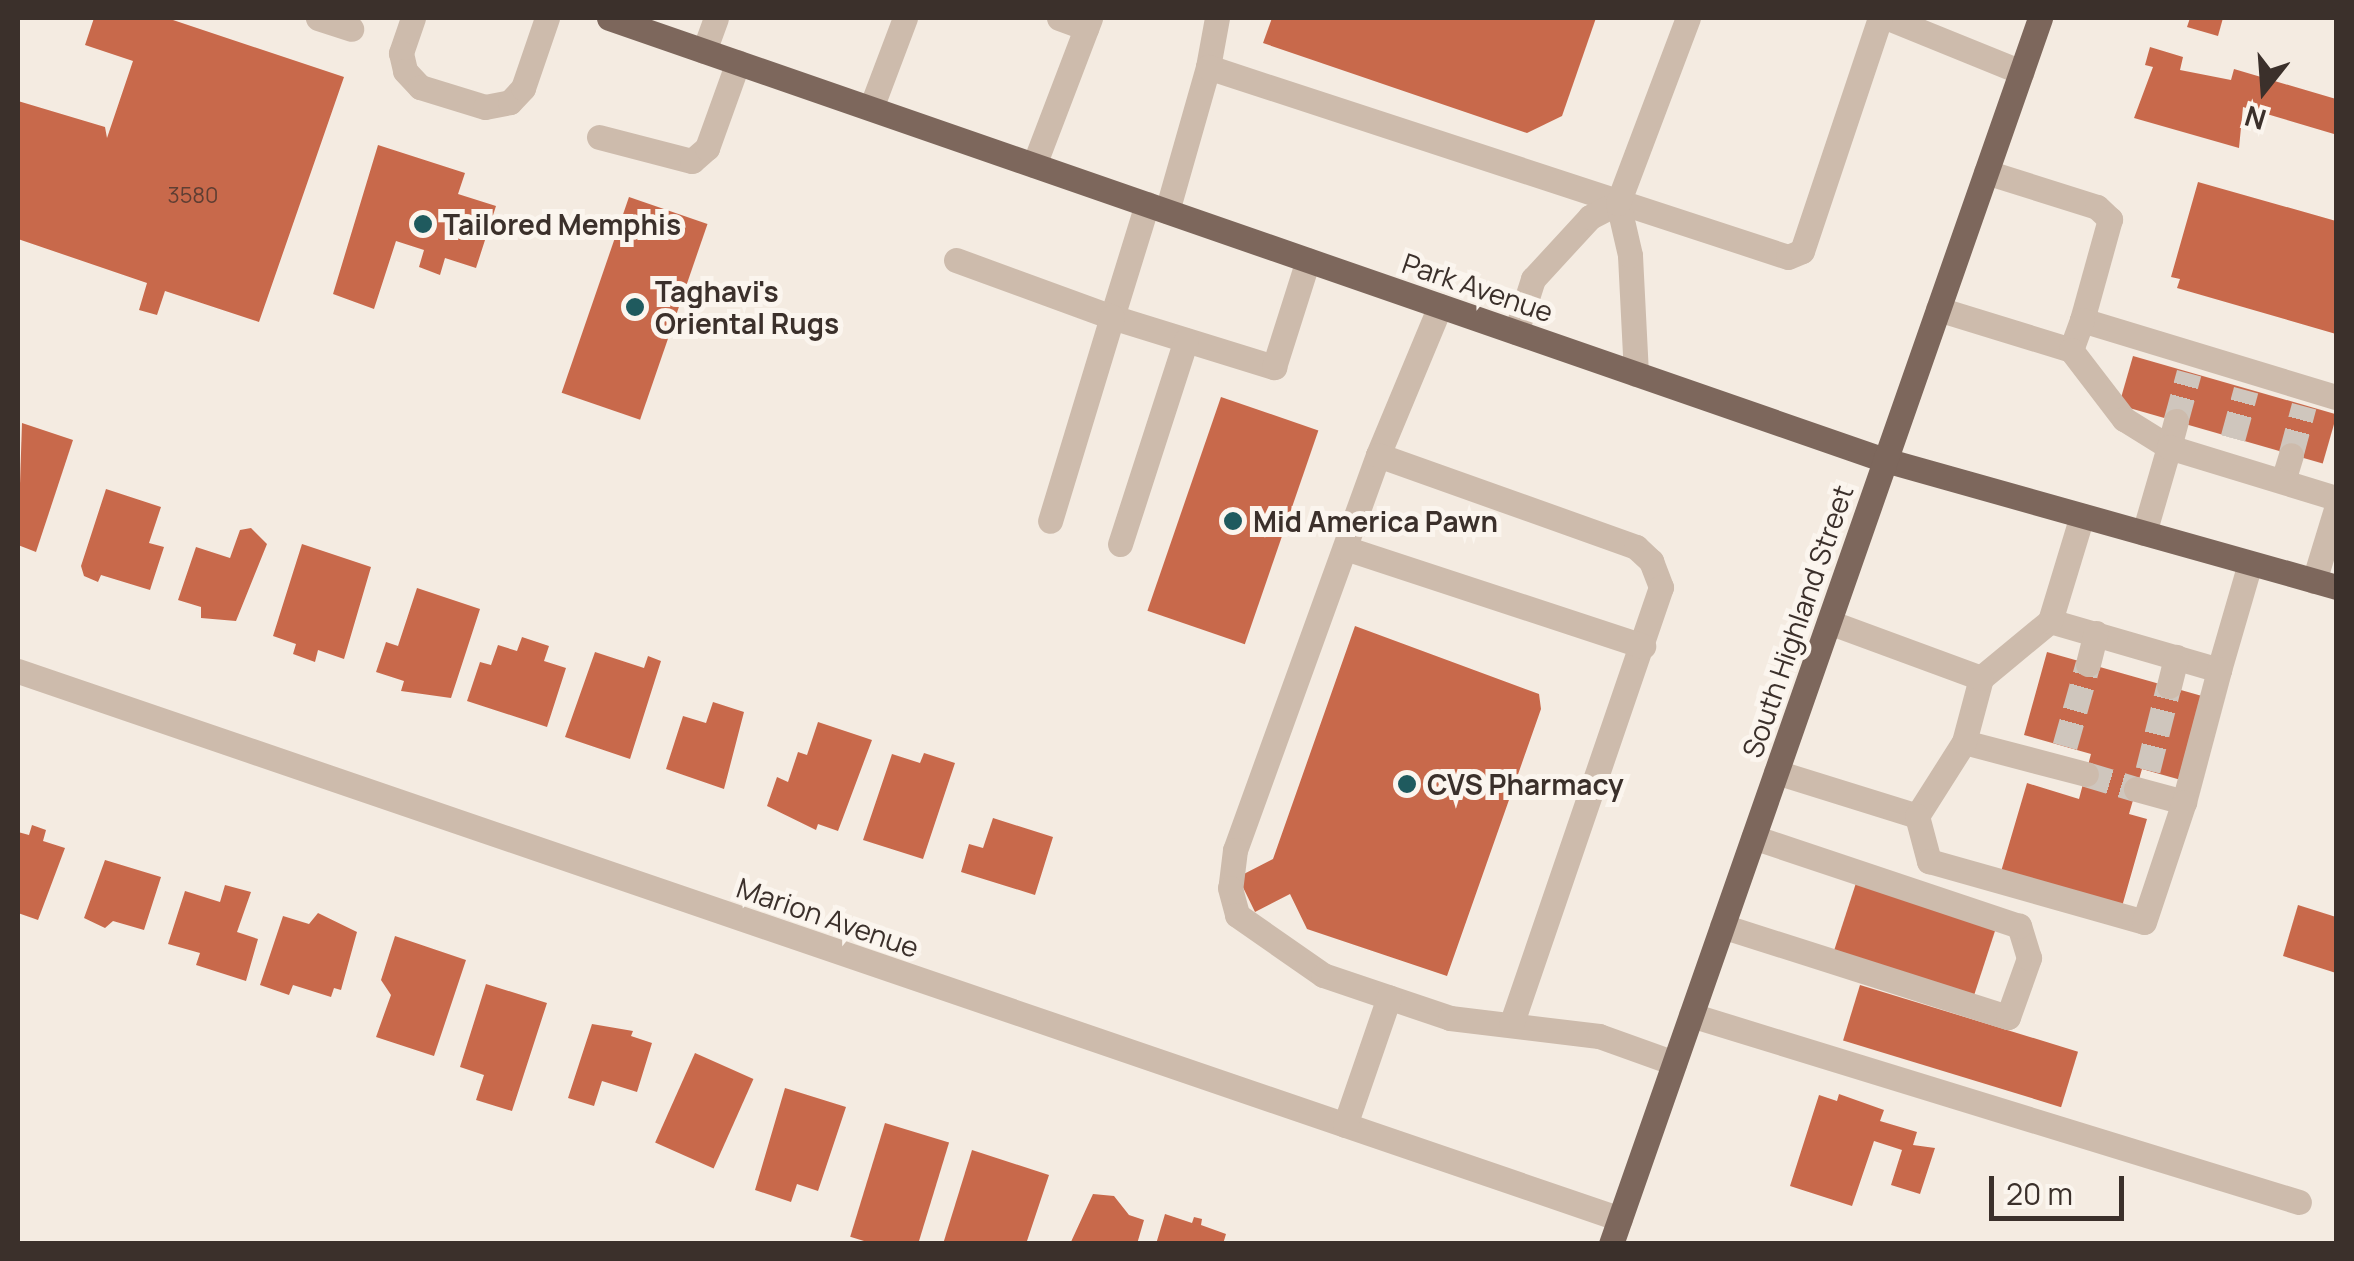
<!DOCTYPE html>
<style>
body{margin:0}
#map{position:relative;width:2354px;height:1261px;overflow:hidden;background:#f4ebe1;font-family:Manrope,sans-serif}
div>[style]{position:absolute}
.building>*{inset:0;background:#c8694b;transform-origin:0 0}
.minor-tunnel>*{height:25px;margin-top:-12.5px;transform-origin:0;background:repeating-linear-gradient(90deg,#cfc6bd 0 25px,transparent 0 37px)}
.minor>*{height:25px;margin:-12.5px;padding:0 12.5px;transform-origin:12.5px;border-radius:12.5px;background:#cdbbac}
.major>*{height:25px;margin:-12.5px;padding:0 12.5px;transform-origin:12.5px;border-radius:12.5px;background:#7d675c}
.dots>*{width:28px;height:28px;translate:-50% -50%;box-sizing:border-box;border:5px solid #fbf5ee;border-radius:50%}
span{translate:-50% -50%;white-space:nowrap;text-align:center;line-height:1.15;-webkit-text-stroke:10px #fbf5ee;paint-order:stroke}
.number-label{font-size:22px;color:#5e3e33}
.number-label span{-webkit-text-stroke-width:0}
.poi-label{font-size:28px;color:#3b302b;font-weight:700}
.left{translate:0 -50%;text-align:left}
.street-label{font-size:28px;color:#3b302b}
.frame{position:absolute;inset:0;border:20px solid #3b302b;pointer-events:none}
.north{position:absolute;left:2214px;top:40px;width:100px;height:100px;-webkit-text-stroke:8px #fbf5ee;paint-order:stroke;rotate:197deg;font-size:28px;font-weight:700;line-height:40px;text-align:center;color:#3b302b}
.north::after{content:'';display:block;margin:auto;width:35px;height:45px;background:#3b302b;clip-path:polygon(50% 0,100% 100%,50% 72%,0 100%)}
.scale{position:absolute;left:1989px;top:1176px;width:135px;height:45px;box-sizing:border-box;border:5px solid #3b302b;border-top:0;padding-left:12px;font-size:30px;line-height:35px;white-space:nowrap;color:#3b302b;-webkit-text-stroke:8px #fbf5ee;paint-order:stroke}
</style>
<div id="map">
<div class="building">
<i style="clip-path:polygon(94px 18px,167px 18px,344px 77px,259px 322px,165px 291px,157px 315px,139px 310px,147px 283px,18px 239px,18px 101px,105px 127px,107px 138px,133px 61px,85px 45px)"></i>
<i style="clip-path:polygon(1272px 18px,1596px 18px,1562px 116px,1527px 133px,1263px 43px)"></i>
<i style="clip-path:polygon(2190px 18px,2223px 18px,2218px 36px,2187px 27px)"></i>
<i style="clip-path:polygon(2150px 47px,2183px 57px,2180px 70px,2231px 80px,2234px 69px,2336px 99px,2334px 134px,2243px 107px,2239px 148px,2134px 118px,2153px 67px,2145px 65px)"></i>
<i style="clip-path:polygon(378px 145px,465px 173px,458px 194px,496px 206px,476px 268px,445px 258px,440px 275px,419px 267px,424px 250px,396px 241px,374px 309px,333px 294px)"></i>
<i style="clip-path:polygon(2198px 182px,2336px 221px,2336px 334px,2177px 288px,2180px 279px,2171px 277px)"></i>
<i style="left:629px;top:197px;width:83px;height:207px;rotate:19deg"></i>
<i style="left:2133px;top:356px;width:212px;height:51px;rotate:16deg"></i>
<i style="left:1221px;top:397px;width:103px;height:226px;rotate:19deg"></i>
<i style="clip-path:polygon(22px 423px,73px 440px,36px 552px,18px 545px)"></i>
<i style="clip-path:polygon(106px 489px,161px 507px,149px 543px,164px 547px,150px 590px,101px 575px,98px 582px,84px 576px,81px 566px)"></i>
<i style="clip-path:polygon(251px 528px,267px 544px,236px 621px,201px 618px,201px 607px,178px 600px,196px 547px,230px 558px,240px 530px)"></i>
<i style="clip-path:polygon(302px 544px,371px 567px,344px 659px,318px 650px,315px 662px,293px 654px,296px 644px,273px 636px)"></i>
<i style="clip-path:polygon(417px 588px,480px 609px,451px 698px,401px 691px,404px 681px,376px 672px,386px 642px,398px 646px)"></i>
<i style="clip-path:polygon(1355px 626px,1539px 694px,1541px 709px,1447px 976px,1307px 929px,1290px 894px,1255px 912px,1238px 877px,1273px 859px)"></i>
<i style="clip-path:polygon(522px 637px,549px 646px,544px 661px,566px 668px,547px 727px,467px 701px,480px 662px,491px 665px,498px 645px,517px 651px)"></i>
<i style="clip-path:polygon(595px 652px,644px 668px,648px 656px,661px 661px,630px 759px,565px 737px)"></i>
<i style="clip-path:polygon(2047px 652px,2202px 696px,2181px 780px,2142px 769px,2129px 814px,2147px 819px,2121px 910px,2000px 875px,2027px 783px,2079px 799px,2091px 754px,2024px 735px)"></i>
<i style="clip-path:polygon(713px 702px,744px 712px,724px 789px,666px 769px,683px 716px,706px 723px)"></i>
<i style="clip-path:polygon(818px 722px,872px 740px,838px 831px,818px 824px,816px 830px,767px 806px,777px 777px,788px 782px,798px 752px,807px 755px)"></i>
<i style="clip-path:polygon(924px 753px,955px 763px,923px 859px,863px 840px,892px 754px,920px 763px)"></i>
<i style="clip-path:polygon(993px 818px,1053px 837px,1035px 895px,961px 872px,969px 844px,983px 848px)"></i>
<i style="clip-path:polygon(32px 825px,46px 830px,43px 841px,65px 848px,38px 920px,18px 913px,18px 832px,29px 835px)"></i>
<i style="clip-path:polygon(105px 860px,161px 877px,144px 930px,113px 921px,105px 928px,84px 918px)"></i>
<i style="left:1856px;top:883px;width:147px;height:73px;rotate:18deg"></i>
<i style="clip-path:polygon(225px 885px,251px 892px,237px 932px,258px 939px,246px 981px,196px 965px,200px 953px,168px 944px,185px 891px,220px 902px)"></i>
<i style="clip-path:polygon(2298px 905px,2336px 917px,2336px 973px,2283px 956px)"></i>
<i style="clip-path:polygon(318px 913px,357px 932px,341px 990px,334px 988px,331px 997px,293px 985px,289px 995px,260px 985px,283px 916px,309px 924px)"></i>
<i style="clip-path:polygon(395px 936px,466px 960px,434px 1056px,376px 1037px,391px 995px,381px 980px)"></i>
<i style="clip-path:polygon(486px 984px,547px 1003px,512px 1111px,476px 1100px,484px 1075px,460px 1067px)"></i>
<i style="left:1860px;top:985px;width:228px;height:58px;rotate:17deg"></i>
<i style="clip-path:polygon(592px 1024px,633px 1031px,631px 1036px,652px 1043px,637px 1092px,602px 1081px,594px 1106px,568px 1098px)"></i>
<i style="left:695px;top:1053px;width:64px;height:98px;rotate:24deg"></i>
<i style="clip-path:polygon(785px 1088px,846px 1107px,818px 1191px,797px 1184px,791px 1202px,755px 1190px)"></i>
<i style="clip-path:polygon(1839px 1094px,1884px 1110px,1880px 1121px,1917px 1132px,1913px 1145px,1935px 1148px,1920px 1194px,1891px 1185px,1902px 1150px,1874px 1141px,1852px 1206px,1790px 1186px,1819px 1095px,1837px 1101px)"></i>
<i style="left:885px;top:1123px;width:67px;height:119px;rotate:17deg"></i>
<i style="clip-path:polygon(972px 1150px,1049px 1175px,1026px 1244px,943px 1244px)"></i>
<i style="clip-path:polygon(1093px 1194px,1114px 1196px,1129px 1215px,1144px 1220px,1137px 1244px,1070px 1244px)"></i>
<i style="clip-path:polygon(1165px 1214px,1192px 1223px,1194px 1217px,1202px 1219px,1201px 1225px,1226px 1234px,1223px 1244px,1156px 1244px)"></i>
</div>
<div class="minor-tunnel">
<i style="left:2176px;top:421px;width:50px;rotate:-74.8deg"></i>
<i style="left:2233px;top:438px;width:50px;rotate:-74.8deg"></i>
<i style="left:2291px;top:455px;width:51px;rotate:-75.1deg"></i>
<i style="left:2065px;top:746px;width:85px;rotate:-74.3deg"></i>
<i style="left:2148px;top:770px;width:87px;rotate:-76deg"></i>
<i style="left:2086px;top:774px;width:52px;rotate:16.7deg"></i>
</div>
<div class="minor">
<i style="left:318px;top:18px;width:35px;rotate:18deg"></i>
<i style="left:413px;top:18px;width:37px;rotate:109deg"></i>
<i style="left:401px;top:53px;width:18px;rotate:77deg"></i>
<i style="left:405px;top:71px;width:22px;rotate:47deg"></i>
<i style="left:420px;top:87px;width:68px;rotate:17.1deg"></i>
<i style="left:485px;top:107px;width:25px;rotate:-11deg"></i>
<i style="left:510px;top:102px;width:19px;rotate:-47deg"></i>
<i style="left:523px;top:88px;width:74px;rotate:-71.1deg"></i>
<i style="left:1059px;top:18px;width:29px;rotate:20deg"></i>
<i style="left:1888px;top:18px;width:144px;rotate:22.1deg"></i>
<i style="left:704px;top:51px;width:35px;rotate:-70deg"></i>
<i style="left:1208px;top:67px;width:50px;rotate:-79.6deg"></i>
<i style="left:871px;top:108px;width:96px;rotate:-69.3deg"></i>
<i style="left:599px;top:137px;width:96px;rotate:14.5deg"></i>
<i style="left:692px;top:161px;width:20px;rotate:-41deg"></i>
<i style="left:707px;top:148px;width:91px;rotate:-70.2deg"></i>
<i style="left:1034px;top:165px;width:157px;rotate:-69.1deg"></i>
<i style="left:1986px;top:172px;width:116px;rotate:17.5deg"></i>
<i style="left:2097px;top:207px;width:18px;rotate:43deg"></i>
<i style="left:2110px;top:219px;width:105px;rotate:105.5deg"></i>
<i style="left:2082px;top:320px;width:265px;rotate:16.9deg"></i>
<i style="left:1147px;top:204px;width:118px;rotate:107.2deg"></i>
<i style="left:1112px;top:317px;width:170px;rotate:17.2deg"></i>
<i style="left:1274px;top:367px;width:112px;rotate:-72.4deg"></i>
<i style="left:1167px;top:211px;width:150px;rotate:-74.1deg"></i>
<i style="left:1208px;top:67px;width:610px;rotate:18.14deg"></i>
<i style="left:1788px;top:257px;width:15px;rotate:-23deg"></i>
<i style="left:1802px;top:251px;width:246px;rotate:-71.5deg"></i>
<i style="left:956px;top:260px;width:166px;rotate:20.1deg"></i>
<i style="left:1112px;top:317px;width:213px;rotate:106.9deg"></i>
<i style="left:1440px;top:306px;width:161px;rotate:112.6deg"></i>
<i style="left:1378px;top:455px;width:420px;rotate:109.9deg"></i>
<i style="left:1235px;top:850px;width:38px;rotate:97deg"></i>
<i style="left:1230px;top:888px;width:28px;rotate:75deg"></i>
<i style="left:1237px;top:915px;width:105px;rotate:34.9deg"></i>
<i style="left:1323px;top:975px;width:134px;rotate:18.7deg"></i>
<i style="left:1450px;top:1018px;width:150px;rotate:6.9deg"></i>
<i style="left:1599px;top:1036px;width:80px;rotate:19.8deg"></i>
<i style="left:1938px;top:309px;width:139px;rotate:17.1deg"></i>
<i style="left:2071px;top:350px;width:32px;rotate:-70deg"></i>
<i style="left:1516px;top:332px;width:56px;rotate:-72.2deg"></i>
<i style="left:1533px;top:279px;width:84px;rotate:-47.4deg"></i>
<i style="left:1590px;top:217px;width:31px;rotate:-27deg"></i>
<i style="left:2071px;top:350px;width:87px;rotate:52.5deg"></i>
<i style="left:2124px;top:419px;width:53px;rotate:31.9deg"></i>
<i style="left:2169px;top:447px;width:27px;rotate:-75deg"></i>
<i style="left:1636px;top:374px;width:119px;rotate:-92.9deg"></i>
<i style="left:1630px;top:255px;width:53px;rotate:-103deg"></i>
<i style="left:1618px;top:203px;width:198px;rotate:-69.3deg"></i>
<i style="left:1378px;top:455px;width:274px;rotate:19.6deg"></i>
<i style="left:1636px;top:547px;width:21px;rotate:43deg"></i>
<i style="left:1651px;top:561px;width:28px;rotate:69deg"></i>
<i style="left:1661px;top:587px;width:462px;rotate:108.9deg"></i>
<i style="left:2283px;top:481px;width:27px;rotate:-73deg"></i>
<i style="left:2144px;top:533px;width:90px;rotate:-73.8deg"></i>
<i style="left:2169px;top:447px;width:175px;rotate:17deg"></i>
<i style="left:1120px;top:544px;width:214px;rotate:-72.1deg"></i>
<i style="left:1345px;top:548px;width:314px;rotate:18.2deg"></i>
<i style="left:2314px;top:581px;width:75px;rotate:-73deg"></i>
<i style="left:2050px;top:621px;width:176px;rotate:16.2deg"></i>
<i style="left:2219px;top:670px;width:107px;rotate:-73.8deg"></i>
<i style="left:2088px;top:664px;width:32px;rotate:-76deg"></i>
<i style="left:18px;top:671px;width:1693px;rotate:18.88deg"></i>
<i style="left:1981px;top:678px;width:89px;rotate:-39.6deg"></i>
<i style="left:2050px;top:621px;width:110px;rotate:-73.1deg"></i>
<i style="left:2169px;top:686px;width:30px;rotate:-76deg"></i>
<i style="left:1964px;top:742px;width:126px;rotate:14.7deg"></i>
<i style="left:1776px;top:772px;width:148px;rotate:17.3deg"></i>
<i style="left:1917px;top:816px;width:88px;rotate:-57.6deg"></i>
<i style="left:1964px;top:742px;width:66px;rotate:-75.1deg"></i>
<i style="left:1981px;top:678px;width:162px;rotate:-159.8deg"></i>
<i style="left:2136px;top:789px;width:50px;rotate:15.2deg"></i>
<i style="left:2184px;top:802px;width:137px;rotate:-75.1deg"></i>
<i style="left:1917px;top:816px;width:47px;rotate:75.1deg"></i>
<i style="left:1929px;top:861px;width:223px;rotate:15.8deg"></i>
<i style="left:2144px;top:922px;width:126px;rotate:-71.6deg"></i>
<i style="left:1722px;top:926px;width:300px;rotate:17.7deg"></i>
<i style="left:2008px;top:1017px;width:63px;rotate:-70.4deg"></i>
<i style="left:2029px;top:958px;width:34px;rotate:-107deg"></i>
<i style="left:2019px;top:926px;width:280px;rotate:-161.5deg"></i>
<i style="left:1691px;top:1015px;width:636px;rotate:17.1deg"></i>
<i style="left:1345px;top:1125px;width:135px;rotate:-71deg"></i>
</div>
<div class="major">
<i style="left:609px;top:18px;width:1350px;rotate:19.11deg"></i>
<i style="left:1885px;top:460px;width:469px;rotate:15.7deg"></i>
<i style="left:1611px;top:1244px;width:1299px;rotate:-70.71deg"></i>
</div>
<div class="dots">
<i style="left:423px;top:224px;background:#1f5a5e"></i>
<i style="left:635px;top:307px;background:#1f5a5e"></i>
<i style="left:1233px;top:521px;background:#1f5a5e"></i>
<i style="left:1407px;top:784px;background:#1f5a5e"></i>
</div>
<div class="number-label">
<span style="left:193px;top:196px">3580</span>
</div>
<div class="poi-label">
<span class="left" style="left:443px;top:224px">Tailored Memphis</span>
<span class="left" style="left:655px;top:307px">Taghavi's<br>Oriental Rugs</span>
<span class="left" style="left:1253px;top:521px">Mid America Pawn</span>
<span class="left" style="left:1427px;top:784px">CVS Pharmacy</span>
</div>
<div class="street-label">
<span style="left:1478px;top:287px;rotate:19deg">Park Avenue</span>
<span style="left:1797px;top:621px;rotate:-71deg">South Highland Street</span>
<span style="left:828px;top:917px;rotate:19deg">Marion Avenue</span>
</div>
<div class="frame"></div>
<div class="north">N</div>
<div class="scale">20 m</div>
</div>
